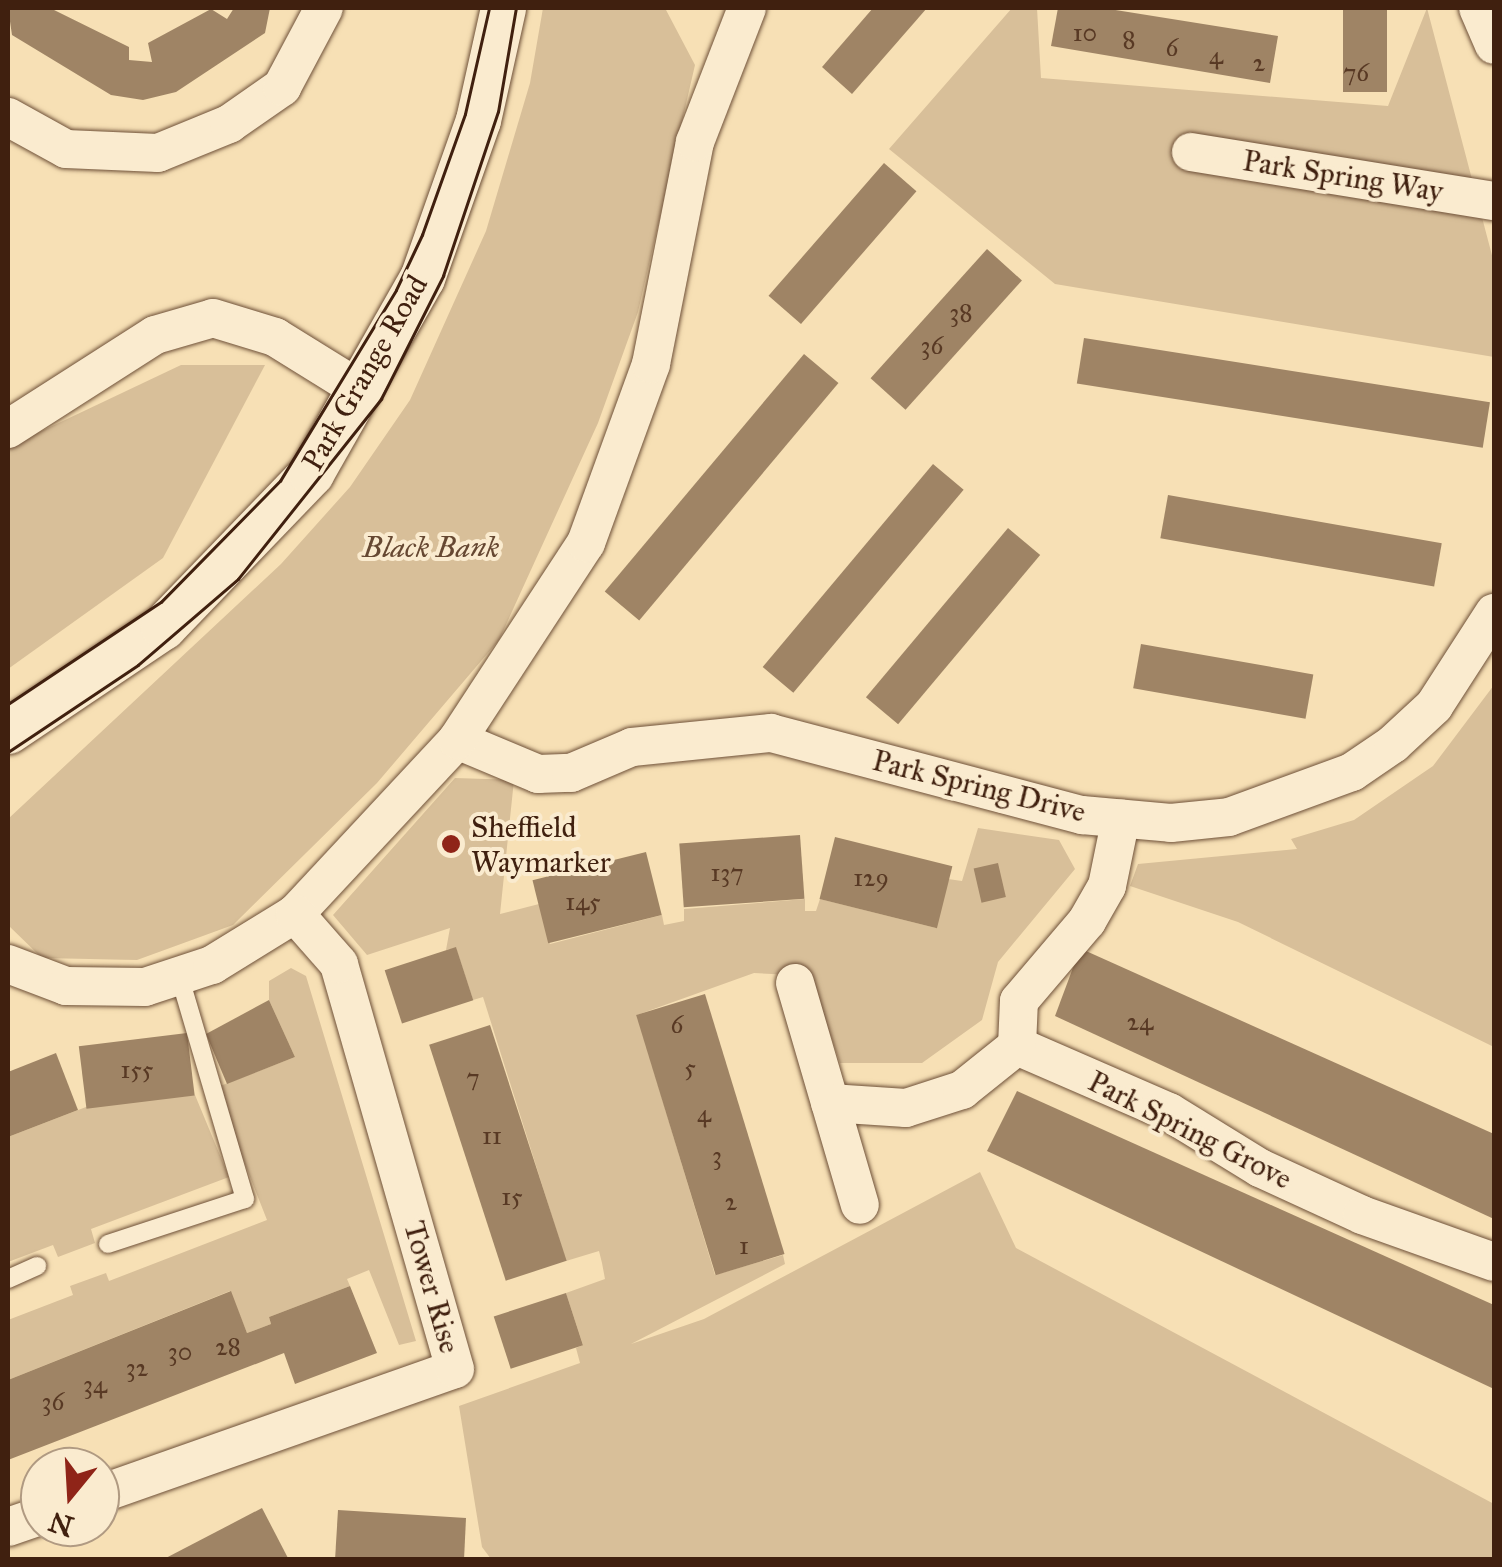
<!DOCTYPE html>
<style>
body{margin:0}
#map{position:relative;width:1502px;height:1567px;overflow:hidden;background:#f7e0b5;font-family:"IM FELL Great Primer",serif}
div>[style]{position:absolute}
.green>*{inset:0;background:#d8bf99}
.building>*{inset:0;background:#9f8465;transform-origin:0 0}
.roads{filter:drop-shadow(0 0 2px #6e5038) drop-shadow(0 0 2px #6e5038)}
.service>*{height:18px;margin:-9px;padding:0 9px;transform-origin:9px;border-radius:9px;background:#faebcf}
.minor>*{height:38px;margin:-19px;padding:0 19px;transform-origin:19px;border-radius:19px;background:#faebcf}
.tertiary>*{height:45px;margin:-22.5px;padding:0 22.5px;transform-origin:22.5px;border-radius:22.5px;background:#faebcf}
.tram>*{height:2.5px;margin:-1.25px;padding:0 1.25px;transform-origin:1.25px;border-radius:1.25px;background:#40200f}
.dots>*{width:28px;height:28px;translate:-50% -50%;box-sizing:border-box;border:5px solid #faebcf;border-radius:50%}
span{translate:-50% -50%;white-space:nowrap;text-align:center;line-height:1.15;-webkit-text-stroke:8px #faebcf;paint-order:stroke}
.number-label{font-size:25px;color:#583924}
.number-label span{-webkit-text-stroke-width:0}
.street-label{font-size:30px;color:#40200f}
.park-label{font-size:30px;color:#664832;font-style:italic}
.poi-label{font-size:30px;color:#40200f}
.left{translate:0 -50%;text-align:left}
.frame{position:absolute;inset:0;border:10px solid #40200f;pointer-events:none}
.north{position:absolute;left:20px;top:1447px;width:100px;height:100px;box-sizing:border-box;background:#faebcf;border:2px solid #b09a82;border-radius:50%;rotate:198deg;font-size:28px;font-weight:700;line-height:40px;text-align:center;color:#40200f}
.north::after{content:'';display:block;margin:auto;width:35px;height:45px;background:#8f2418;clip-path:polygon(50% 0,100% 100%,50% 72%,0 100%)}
</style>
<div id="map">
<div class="green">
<i style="clip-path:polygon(543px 8px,665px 8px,695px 65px,638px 312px,598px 423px,499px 640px,377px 783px,233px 925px,137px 960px,42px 958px,8px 925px,8px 819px,281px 564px,350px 487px,410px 400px,486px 231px,530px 83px)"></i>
<i style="clip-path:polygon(1012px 8px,1037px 8px,1041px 78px,1388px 106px,1427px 8px,1494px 263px,1494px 357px,1055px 284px,889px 149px)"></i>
<i style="clip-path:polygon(181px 365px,265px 365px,163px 558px,8px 669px,8px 447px)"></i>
<i style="clip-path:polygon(1494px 685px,1494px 1047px,1238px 922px,1130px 886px,1138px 864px,1297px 849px,1291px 839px,1354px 820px,1433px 766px)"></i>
<i style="clip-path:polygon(455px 778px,514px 780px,500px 914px,539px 904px,550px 944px,662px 915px,664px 925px,684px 921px,684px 909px,805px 899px,805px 911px,816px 911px,820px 899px,936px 928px,948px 879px,962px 881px,978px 828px,1059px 840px,1075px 869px,998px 962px,982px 1020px,922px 1063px,840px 1063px,810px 976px,754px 973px,637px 1015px,715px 1275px,783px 1255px,785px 1264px,631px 1344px,704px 1319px,980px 1172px,1016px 1248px,1494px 1504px,1494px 1559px,491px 1559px,482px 1547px,459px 1406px,580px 1363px,576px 1348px,583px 1345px,566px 1293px,605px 1279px,602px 1263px,599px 1251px,566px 1261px,483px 997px,473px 1000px,456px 948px,446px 950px,450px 928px,367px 955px,333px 915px)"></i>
<i style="clip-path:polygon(291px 968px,306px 976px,416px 1341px,399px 1345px,369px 1270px,347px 1279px,350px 1286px,269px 1317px,271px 1324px,247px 1333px,230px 1291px,8px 1380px,8px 1320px,73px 1295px,70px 1286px,106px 1273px,109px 1281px,267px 1220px,215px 1088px,295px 1057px,269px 1000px,269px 981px)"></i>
<i style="clip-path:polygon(195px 1095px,229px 1177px,91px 1229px,95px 1243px,58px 1257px,53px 1245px,8px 1262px,8px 1137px,86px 1107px)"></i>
</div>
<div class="building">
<i style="clip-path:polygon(8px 8px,50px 8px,129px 47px,129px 60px,152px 62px,148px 43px,211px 9px,227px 19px,234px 8px,270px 8px,265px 33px,176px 92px,143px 100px,111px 95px,12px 35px)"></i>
<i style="clip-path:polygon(873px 8px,927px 8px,852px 94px,822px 67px)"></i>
<i style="clip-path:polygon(1058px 8px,1103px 8px,1278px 36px,1270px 83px,1051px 46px)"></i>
<i style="left:1343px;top:8px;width:44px;height:84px"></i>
<i style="left:884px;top:163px;width:43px;height:176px;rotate:41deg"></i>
<i style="left:987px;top:249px;width:47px;height:174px;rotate:42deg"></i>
<i style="left:1084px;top:338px;width:411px;height:46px;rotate:9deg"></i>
<i style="left:804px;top:354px;width:45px;height:310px;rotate:40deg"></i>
<i style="left:933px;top:464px;width:40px;height:265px;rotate:40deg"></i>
<i style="left:1168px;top:495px;width:278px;height:44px;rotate:10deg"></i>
<i style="left:1008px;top:528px;width:42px;height:221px;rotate:40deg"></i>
<i style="left:1141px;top:644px;width:175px;height:45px;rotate:10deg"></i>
<i style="left:800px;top:835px;width:64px;height:121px;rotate:86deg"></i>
<i style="left:835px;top:837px;width:121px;height:64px;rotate:14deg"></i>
<i style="left:646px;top:852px;width:65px;height:117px;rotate:76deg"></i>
<i style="left:998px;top:863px;width:35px;height:25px;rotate:77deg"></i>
<i style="left:456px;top:947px;width:56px;height:75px;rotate:72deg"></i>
<i style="clip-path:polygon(1086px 951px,1494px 1134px,1494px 1219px,1055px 1016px,1074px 965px)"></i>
<i style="left:705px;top:994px;width:272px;height:72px;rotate:73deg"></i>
<i style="clip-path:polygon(269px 1000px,295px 1057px,227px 1084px,206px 1034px)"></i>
<i style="left:490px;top:1025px;width:248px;height:64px;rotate:72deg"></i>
<i style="left:187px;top:1033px;width:63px;height:109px;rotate:83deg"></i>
<i style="clip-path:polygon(56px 1053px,78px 1110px,8px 1137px,8px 1072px)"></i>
<i style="clip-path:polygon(1017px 1091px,1494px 1305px,1494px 1389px,987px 1151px)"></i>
<i style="clip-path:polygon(350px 1286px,377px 1353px,295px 1384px,284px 1353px,8px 1460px,8px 1380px,231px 1291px,247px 1333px,271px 1324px,269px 1317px)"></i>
<i style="left:566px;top:1293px;width:55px;height:76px;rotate:72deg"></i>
<i style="clip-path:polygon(262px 1508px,289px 1560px,162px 1560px)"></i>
<i style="clip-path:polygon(338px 1510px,466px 1518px,464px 1560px,335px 1560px)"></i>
</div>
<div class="roads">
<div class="service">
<i style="left:108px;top:1244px;width:144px;rotate:-18.2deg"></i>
<i style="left:245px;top:1199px;width:230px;rotate:-106.4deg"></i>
<i style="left:8px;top:1279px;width:32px;rotate:-24deg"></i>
</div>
<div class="minor">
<i style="left:1478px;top:8px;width:40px;rotate:66.6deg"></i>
<i style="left:8px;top:117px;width:66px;rotate:28.9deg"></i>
<i style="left:66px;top:149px;width:92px;rotate:2.5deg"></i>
<i style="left:158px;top:153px;width:77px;rotate:-22.2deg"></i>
<i style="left:229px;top:124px;width:65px;rotate:-34.9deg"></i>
<i style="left:282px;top:87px;width:89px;rotate:-62deg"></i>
<i style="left:1191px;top:152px;width:307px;rotate:9.2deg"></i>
<i style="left:8px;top:429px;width:174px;rotate:-32.6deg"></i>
<i style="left:155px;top:335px;width:60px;rotate:-16.3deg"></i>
<i style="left:213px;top:318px;width:65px;rotate:17deg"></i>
<i style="left:275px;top:337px;width:102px;rotate:31.8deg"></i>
<i style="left:457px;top:740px;width:88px;rotate:22.8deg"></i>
<i style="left:538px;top:774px;width:33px;rotate:-2deg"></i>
<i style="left:571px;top:773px;width:66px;rotate:-23.1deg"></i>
<i style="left:632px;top:747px;width:140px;rotate:-5.8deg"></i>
<i style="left:771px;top:733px;width:322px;rotate:14.8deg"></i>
<i style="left:1082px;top:815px;width:89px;rotate:5.1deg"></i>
<i style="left:1171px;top:823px;width:58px;rotate:-5.9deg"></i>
<i style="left:1229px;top:817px;width:131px;rotate:-20.1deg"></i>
<i style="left:1352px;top:772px;width:50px;rotate:-34.3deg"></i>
<i style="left:1393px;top:744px;width:56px;rotate:-42.8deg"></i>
<i style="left:1434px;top:706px;width:111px;rotate:-57.2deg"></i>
<i style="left:8px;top:964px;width:62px;rotate:20.8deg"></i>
<i style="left:66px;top:986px;width:79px;rotate:0.7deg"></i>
<i style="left:145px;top:987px;width:71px;rotate:-18.2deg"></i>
<i style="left:212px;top:965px;width:97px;rotate:-31.6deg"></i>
<i style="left:295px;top:914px;width:238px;rotate:-47deg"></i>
<i style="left:457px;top:740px;width:235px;rotate:-56.8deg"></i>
<i style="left:586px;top:543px;width:190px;rotate:-70deg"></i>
<i style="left:651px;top:364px;width:226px;rotate:-78.8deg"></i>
<i style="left:695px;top:142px;width:144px;rotate:-68.8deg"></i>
<i style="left:795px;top:983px;width:231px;rotate:73.7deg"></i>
<i style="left:1017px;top:1046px;width:166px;rotate:23.5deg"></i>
<i style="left:1169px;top:1112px;width:107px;rotate:31.6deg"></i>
<i style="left:1260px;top:1168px;width:112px;rotate:24.7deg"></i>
<i style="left:1362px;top:1215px;width:140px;rotate:19.6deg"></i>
<i style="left:1017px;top:1046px;width:45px;rotate:-87.5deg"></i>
<i style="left:1019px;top:1001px;width:105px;rotate:-49.6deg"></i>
<i style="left:1087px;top:921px;width:40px;rotate:-60.3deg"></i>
<i style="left:1107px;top:886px;width:69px;rotate:-78.4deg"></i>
<i style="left:830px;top:1103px;width:76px;rotate:3.8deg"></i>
<i style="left:906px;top:1108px;width:59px;rotate:-17.8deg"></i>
<i style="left:962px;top:1090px;width:70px;rotate:-38.7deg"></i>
<i style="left:100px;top:1494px;width:376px;rotate:-19.4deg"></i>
<i style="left:455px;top:1369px;width:421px;rotate:-106deg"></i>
<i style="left:339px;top:964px;width:67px;rotate:-131.3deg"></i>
<i style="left:8px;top:1527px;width:34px;rotate:-19deg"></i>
</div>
<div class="tertiary">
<i style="left:8px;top:731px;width:187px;rotate:-33.9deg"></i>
<i style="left:163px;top:627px;width:214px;rotate:-46.1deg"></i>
<i style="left:311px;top:473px;width:224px;rotate:-60.4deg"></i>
<i style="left:422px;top:278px;width:168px;rotate:-70.5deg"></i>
<i style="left:478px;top:120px;width:115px;rotate:-77.4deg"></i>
</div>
</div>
<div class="tram">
<i style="left:8px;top:704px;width:184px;rotate:-33.7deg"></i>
<i style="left:161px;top:602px;width:170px;rotate:-45.5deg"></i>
<i style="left:280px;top:481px;width:223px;rotate:-58.7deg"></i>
<i style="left:396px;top:290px;width:61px;rotate:-64.7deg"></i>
<i style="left:422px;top:235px;width:128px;rotate:-70.4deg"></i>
<i style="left:465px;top:114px;width:109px;rotate:-77.2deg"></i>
<i style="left:8px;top:752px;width:156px;rotate:-33.8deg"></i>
<i style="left:138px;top:665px;width:132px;rotate:-40.7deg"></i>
<i style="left:238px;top:579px;width:230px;rotate:-51.5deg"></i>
<i style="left:381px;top:399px;width:138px;rotate:-63.2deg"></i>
<i style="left:443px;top:276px;width:173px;rotate:-71.5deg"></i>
<i style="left:498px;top:112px;width:106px;rotate:-80.2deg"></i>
</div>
<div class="dots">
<i style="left:451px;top:844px;background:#8f2418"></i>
</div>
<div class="number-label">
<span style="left:1085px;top:33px">10</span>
<span style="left:1129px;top:40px">8</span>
<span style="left:1172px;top:48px">6</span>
<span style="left:1216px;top:56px">4</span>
<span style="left:1259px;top:63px">2</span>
<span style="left:1356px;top:73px">76</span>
<span style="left:961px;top:313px">38</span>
<span style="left:932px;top:346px">36</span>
<span style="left:727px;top:873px">137</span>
<span style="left:871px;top:878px">129</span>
<span style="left:583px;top:902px">145</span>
<span style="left:1140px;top:1022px">24</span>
<span style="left:677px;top:1025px">6</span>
<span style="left:690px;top:1068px">5</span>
<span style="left:137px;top:1070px">155</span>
<span style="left:473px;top:1078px">7</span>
<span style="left:704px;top:1114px">4</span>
<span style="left:492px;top:1136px">11</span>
<span style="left:717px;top:1156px">3</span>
<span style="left:512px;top:1197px">15</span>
<span style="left:731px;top:1202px">2</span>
<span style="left:744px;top:1246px">1</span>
<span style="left:228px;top:1347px">28</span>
<span style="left:180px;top:1352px">30</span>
<span style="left:137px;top:1368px">32</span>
<span style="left:95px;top:1385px">34</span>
<span style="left:53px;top:1402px">36</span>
</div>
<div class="street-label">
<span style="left:1343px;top:176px;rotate:9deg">Park Spring Way</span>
<span style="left:365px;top:373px;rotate:-60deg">Park Grange Road</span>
<span style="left:979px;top:786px;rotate:14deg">Park Spring Drive</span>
<span style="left:1190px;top:1130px;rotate:27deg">Park Spring Grove</span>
<span style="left:432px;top:1287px;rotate:74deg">Tower Rise</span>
</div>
<div class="park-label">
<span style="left:431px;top:547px">Black Bank</span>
</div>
<div class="poi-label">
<span class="left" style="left:471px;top:844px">Sheffield<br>Waymarker</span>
</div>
<div class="frame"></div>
<div class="north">N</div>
</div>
